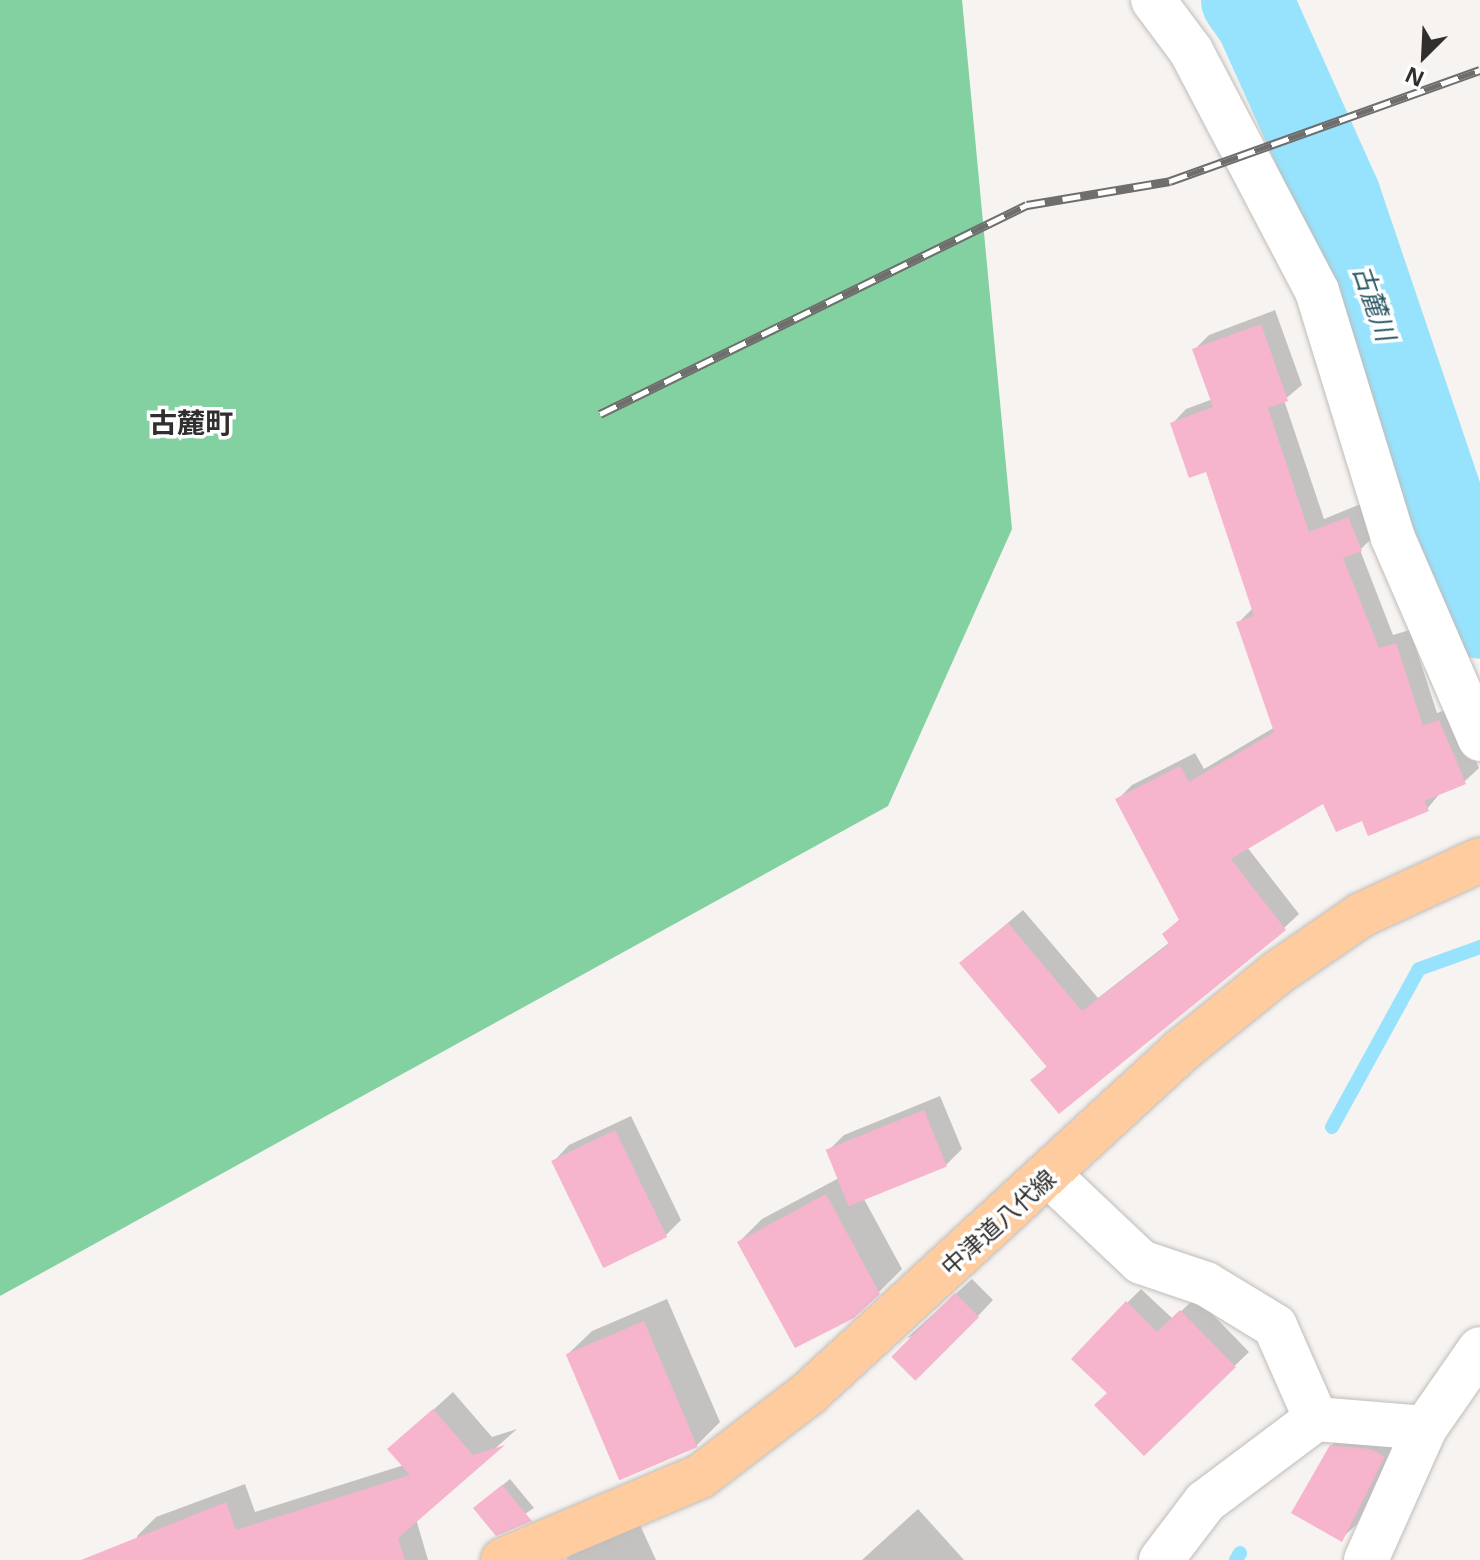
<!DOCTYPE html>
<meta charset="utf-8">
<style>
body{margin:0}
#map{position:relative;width:1480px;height:1560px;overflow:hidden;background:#f6f3f0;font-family:"Open Sans","Noto Sans JP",sans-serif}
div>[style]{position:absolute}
.forest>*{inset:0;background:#83d1a0}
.shadow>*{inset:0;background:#0003}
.stream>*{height:14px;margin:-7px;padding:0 7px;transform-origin:7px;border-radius:7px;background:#97e3fd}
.river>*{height:86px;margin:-43px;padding:0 43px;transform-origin:43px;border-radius:43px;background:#97e3fd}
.building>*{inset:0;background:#f7b4cd;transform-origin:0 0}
.roads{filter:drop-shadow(0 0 2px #bfbcba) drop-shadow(0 0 2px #bfbcba)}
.minor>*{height:44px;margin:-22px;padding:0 22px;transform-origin:22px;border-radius:22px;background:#fff}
.major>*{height:44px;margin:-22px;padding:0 22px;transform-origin:22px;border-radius:22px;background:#fecc9e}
.rail>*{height:9px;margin-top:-4.5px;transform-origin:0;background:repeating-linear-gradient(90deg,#fff 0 18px,#6f6e6c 0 36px);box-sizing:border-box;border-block:2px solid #6f6e6c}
span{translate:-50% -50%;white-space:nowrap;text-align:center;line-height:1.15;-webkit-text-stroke:7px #fff;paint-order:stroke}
.street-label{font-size:24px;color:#302f2e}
.water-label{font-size:26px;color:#2a5664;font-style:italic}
.quarter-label{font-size:28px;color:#302f2e;font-weight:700}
.north{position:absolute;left:1384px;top:16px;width:80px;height:80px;-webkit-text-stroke:6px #fff;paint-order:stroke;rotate:204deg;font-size:22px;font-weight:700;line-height:32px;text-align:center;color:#302f2e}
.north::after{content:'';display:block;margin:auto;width:28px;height:36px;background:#302f2e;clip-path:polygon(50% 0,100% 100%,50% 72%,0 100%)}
</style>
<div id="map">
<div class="forest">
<i style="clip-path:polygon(0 0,962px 0,1012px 529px,888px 806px,0 1296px)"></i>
</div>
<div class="shadow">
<i style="clip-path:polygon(1275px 310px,1302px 385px,1284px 400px,1324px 519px,1363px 503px,1375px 535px,1360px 550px,1393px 635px,1410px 630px,1437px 713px,1454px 707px,1479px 768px,1464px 782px,1441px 792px,1427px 809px,1363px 819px,1324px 801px,1247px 847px,1299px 914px,1284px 928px,1033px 1080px,1048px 1065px,977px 949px,1023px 910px,1098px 998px,1170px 942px,1164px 934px,1181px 918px,1117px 800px,1132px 785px,1195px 753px,1204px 769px,1275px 727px,1238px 623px,1253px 608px,1207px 470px,1172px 424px,1186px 409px,1213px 399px,1194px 350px,1209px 335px)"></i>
<i style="clip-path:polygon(940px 1096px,962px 1149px,946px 1165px,864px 1199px,902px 1269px,879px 1292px,739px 1242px,762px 1219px,839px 1178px,828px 1151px,844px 1135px)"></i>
<i style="clip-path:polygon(631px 1116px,681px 1220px,666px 1235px,554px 1161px,569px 1145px)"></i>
<i style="clip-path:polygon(972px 1279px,993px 1300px,978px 1316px,907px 1338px)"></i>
<i style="clip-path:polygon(1141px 1289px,1173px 1319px,1196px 1297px,1249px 1352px,1144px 1454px,1109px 1393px,1127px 1303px)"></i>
<i style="clip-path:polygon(667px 1299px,720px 1422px,696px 1446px,568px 1354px,592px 1331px)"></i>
<i style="clip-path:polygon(453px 1392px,492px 1437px,517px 1429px,416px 1519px,428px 1560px,146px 1560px,137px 1536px,156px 1517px,245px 1484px,255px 1512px,404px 1465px,390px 1449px)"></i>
<i style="clip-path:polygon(1347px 1430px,1399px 1440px,1357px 1524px,1341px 1539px,1331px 1446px)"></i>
<i style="clip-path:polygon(510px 1479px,534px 1508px,496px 1533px,483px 1501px)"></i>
<i style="clip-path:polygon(918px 1509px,964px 1560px,862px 1560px,863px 1559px)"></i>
<i style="clip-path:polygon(640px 1525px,656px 1560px,566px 1560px,571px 1555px)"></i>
</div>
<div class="stream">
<i style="left:1332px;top:1127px;width:180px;rotate:-61.2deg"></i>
<i style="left:1419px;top:969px;width:65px;rotate:-19.8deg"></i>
<i style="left:1236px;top:1560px;width:8px;rotate:-60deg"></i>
</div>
<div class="river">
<i style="left:1244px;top:0;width:24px;rotate:54deg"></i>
<i style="left:1258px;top:19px;width:195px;rotate:65.8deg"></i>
<i style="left:1338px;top:197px;width:442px;rotate:71.3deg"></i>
</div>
<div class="building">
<i style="clip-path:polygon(1261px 324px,1288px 401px,1268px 408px,1309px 532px,1348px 517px,1362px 551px,1343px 558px,1379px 648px,1396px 643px,1423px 726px,1439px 720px,1466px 784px,1424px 801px,1429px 811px,1368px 836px,1362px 821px,1336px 832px,1323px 804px,1231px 859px,1286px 930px,1059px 1114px,1030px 1080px,1047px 1067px,959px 963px,1008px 923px,1082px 1011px,1169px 944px,1162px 934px,1179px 920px,1115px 799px,1180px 766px,1189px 782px,1274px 732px,1236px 622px,1254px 616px,1206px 472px,1189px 478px,1170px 423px,1213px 407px,1192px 349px)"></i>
<i style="left:924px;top:1110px;width:61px;height:106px;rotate:68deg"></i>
<i style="left:615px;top:1130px;width:119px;height:71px;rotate:64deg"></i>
<i style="clip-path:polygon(826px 1194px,880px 1294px,854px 1318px,795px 1348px,737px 1242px)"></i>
<i style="left:955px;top:1293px;width:34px;height:90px;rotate:45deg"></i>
<i style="clip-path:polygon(1126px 1301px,1157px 1332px,1180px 1310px,1236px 1367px,1144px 1456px,1094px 1405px,1107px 1393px,1071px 1359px)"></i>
<i style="left:644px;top:1321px;width:137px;height:85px;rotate:67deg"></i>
<i style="clip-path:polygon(433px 1409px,473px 1455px,505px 1445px,398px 1538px,405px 1560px,81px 1560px,226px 1502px,236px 1530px,410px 1475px,387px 1449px)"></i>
<i style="clip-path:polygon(1330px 1445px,1371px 1449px,1385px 1457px,1342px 1542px,1291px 1513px)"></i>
<i style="clip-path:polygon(502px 1485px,532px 1521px,496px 1536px,473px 1508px)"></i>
</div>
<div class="roads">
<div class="minor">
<i style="left:1153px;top:0;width:64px;rotate:53.3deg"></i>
<i style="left:1191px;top:51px;width:271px;rotate:62.3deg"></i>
<i style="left:1317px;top:291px;width:258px;rotate:72.9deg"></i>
<i style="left:1393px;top:538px;width:219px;rotate:66.6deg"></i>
<i style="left:1050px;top:1176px;width:125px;rotate:43.4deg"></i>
<i style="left:1141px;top:1262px;width:69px;rotate:18.7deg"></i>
<i style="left:1206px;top:1284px;width:81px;rotate:31.3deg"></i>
<i style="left:1275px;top:1326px;width:102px;rotate:66.2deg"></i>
<i style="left:1161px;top:1560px;width:73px;rotate:-52.8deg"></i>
<i style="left:1205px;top:1502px;width:139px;rotate:-36.8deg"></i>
<i style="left:1316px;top:1419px;width:109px;rotate:4.7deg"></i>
<i style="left:1366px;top:1560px;width:145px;rotate:-65.9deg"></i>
<i style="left:1425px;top:1428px;width:96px;rotate:-55.2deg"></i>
</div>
<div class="major">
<i style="left:503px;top:1560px;width:215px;rotate:-23deg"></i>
<i style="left:701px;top:1476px;width:135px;rotate:-37.5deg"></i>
<i style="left:808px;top:1394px;width:508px;rotate:-42.61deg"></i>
<i style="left:1182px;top:1050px;width:122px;rotate:-39deg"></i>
<i style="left:1277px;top:973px;width:102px;rotate:-34.6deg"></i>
<i style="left:1361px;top:915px;width:131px;rotate:-24.8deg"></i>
</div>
</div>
<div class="rail">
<i style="left:600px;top:414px;width:475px;rotate:-26.1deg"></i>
<i style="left:1027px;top:205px;width:145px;rotate:-9.5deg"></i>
<i style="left:1170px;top:181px;width:329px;rotate:-19.7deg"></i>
</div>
<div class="street-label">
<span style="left:998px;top:1222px;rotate:-42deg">中津道八代線</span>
</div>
<div class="water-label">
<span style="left:1374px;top:303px;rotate:71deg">古麓川</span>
</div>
<div class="quarter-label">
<span style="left:191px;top:422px">古麓町</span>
</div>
<div class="north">N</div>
</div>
